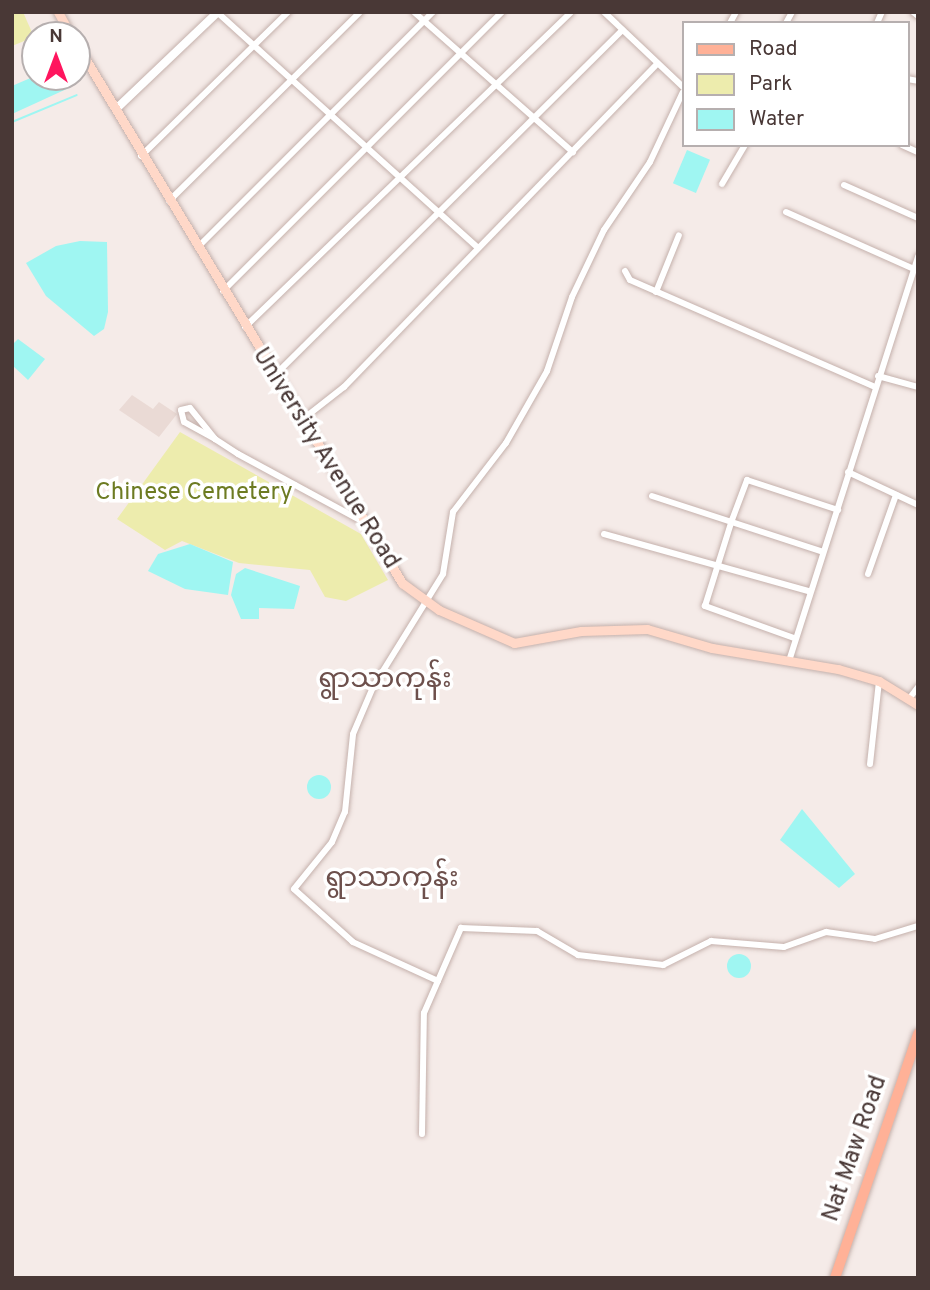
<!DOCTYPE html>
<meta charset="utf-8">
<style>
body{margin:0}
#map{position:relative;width:930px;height:1290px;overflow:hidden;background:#f5ebe8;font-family:Overpass,"Noto Sans Myanmar",sans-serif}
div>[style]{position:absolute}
.residential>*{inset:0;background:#eadad5}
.green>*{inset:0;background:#edecad}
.water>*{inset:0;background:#9ff6f2;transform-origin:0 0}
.round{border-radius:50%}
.stream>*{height:2px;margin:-1px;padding:0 1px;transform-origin:1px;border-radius:1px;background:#9ff6f2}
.roads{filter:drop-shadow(0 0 2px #c5b1ac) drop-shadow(0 0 2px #c5b1ac)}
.minor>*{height:6px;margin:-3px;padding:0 3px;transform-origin:3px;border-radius:3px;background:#fff}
.tertiary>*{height:8px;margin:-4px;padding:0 4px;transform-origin:4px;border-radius:4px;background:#fff}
.secondary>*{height:9px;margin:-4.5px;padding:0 4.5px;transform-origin:4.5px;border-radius:4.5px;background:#ffd8c8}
.primary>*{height:10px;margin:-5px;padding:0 5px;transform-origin:5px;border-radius:5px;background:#ffb197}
span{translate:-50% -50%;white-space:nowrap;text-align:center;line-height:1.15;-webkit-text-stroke:7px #fff;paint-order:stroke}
.street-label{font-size:24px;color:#493836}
.park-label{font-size:24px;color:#6d7b22}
.quarter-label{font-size:28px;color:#6d504c}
.frame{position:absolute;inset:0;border:14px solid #493836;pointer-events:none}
.legend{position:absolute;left:682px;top:21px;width:228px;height:126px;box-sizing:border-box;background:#fff;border:2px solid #b6afaf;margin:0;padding:9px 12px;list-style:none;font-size:21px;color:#493836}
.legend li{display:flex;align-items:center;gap:14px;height:35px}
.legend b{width:35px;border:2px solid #b6afaf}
.north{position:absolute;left:21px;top:21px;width:70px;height:70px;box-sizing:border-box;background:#fff;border:2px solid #b6afaf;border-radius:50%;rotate:0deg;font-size:19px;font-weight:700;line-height:28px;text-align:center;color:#493836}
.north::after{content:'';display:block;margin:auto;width:24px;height:32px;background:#ff155e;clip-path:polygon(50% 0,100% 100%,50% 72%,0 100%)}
</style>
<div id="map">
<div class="residential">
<i style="clip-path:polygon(132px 395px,153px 409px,159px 402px,177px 414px,159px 437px,119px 410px)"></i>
</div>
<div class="green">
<i style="clip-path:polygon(12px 12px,23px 12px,34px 37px,12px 46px)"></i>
<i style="clip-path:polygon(180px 432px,361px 534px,388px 580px,346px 601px,325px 597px,310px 570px,239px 563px,182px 541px,165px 550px,117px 519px)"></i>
</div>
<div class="water">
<i style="clip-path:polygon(35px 76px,66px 77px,71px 87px,12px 114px,12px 86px)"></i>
<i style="left:687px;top:150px;width:25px;height:36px;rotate:23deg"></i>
<i style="clip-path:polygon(80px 241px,107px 242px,108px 312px,104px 329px,94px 336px,46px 296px,26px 263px,56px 246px)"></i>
<i style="clip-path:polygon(18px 339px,45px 359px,28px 380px,12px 365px,12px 345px)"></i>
<i style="clip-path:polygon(190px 544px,233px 562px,228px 595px,185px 589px,148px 571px,158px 554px)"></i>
<i style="clip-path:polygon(245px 568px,300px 586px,294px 609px,259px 608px,259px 619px,241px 619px,231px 595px,236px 574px)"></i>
<i class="round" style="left:307px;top:775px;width:24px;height:24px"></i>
<i style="clip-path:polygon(802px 809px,855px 874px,839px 888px,780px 840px)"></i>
<i class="round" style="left:727px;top:954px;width:24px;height:24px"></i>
</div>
<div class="stream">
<i style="left:12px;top:122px;width:70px;rotate:-22.6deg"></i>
</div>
<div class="roads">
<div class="minor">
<i style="left:414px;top:12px;width:212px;rotate:41.4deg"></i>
<i style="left:604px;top:12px;width:109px;rotate:43.5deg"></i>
<i style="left:913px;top:12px;width:6px;rotate:39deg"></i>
<i style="left:218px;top:13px;width:348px;rotate:42.1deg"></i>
<i style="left:730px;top:23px;width:13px;rotate:-61deg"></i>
<i style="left:786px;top:23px;width:13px;rotate:-61deg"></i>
<i style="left:877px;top:23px;width:12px;rotate:-66deg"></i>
<i style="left:907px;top:79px;width:11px;rotate:10deg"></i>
<i style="left:902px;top:145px;width:17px;rotate:24deg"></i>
<i style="left:141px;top:156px;width:206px;rotate:-44.4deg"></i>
<i style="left:722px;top:184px;width:45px;rotate:-59.5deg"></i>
<i style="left:844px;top:185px;width:81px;rotate:24deg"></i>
<i style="left:169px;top:201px;width:269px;rotate:-44.7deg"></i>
<i style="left:786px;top:212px;width:140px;rotate:24deg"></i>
<i style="left:198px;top:247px;width:332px;rotate:-45deg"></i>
<i style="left:625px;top:271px;width:10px;rotate:61deg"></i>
<i style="left:630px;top:280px;width:265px;rotate:23.6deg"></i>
<i style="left:223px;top:291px;width:395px;rotate:-45deg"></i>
<i style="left:656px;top:292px;width:61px;rotate:-68deg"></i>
<i style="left:245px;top:327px;width:453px;rotate:-44deg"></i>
<i style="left:274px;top:376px;width:491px;rotate:-44.8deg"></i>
<i style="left:878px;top:376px;width:41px;rotate:15.4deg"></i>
<i style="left:303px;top:419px;width:52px;rotate:-38deg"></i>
<i style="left:344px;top:387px;width:448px;rotate:-45.9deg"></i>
<i style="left:215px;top:439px;width:35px;rotate:-151deg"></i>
<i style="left:184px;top:422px;width:12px;rotate:-104deg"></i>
<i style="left:181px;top:410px;width:9px;rotate:-13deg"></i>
<i style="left:190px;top:408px;width:40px;rotate:51deg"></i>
<i style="left:215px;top:439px;width:27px;rotate:33deg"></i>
<i style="left:238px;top:454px;width:143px;rotate:28.4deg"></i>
<i style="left:848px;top:472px;width:77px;rotate:25.2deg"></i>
<i style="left:652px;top:496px;width:180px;rotate:18.1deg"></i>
<i style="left:604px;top:534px;width:212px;rotate:15.6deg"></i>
<i style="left:868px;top:574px;width:84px;rotate:-70.5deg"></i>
<i style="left:794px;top:638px;width:95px;rotate:-160.2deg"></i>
<i style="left:705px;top:606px;width:90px;rotate:-72.6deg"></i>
<i style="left:732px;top:520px;width:43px;rotate:-69.4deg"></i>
<i style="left:747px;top:480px;width:96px;rotate:18.2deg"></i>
<i style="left:789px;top:661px;width:425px;rotate:-72.3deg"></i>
<i style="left:909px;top:699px;width:15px;rotate:-53deg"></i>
<i style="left:870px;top:764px;width:83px;rotate:-83.8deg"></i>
<i style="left:438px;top:981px;width:94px;rotate:-155.4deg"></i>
<i style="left:353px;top:942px;width:79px;rotate:-138.1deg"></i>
<i style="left:294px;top:889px;width:60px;rotate:-51deg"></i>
<i style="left:332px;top:842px;width:33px;rotate:-67deg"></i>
<i style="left:345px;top:812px;width:78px;rotate:-84.1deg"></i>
<i style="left:353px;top:734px;width:51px;rotate:-66.9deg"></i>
<i style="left:373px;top:687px;width:133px;rotate:-58.2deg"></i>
<i style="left:443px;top:574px;width:63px;rotate:-80.8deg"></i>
<i style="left:453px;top:512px;width:87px;rotate:-52.5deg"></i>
<i style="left:506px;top:443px;width:83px;rotate:-60.3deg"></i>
<i style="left:547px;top:371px;width:78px;rotate:-71.3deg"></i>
<i style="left:572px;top:297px;width:74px;rotate:-64.5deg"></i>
<i style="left:604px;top:230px;width:82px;rotate:-55.9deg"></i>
<i style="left:650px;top:162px;width:77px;rotate:-64.8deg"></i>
<i style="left:422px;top:1134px;width:121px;rotate:-89.1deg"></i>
<i style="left:424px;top:1013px;width:93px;rotate:-66.5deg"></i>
<i style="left:461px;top:928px;width:76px;rotate:2.3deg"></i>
<i style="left:537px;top:931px;width:48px;rotate:30.3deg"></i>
<i style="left:578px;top:955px;width:86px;rotate:6.7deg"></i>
<i style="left:663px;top:965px;width:54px;rotate:-26.6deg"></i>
<i style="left:711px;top:941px;width:73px;rotate:4.7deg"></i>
<i style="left:784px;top:947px;width:45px;rotate:-19.7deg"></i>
<i style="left:826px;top:932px;width:49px;rotate:8.1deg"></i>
<i style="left:875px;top:939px;width:45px;rotate:-16.8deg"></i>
</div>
<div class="tertiary">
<i style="left:116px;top:109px;width:141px;rotate:-43.6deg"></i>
</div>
<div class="secondary">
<i style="left:58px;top:12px;width:26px;rotate:61deg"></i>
<i style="left:77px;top:45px;width:629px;rotate:58.86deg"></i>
<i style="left:402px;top:583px;width:46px;rotate:36.1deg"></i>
<i style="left:439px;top:610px;width:82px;rotate:23.7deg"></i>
<i style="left:514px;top:643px;width:68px;rotate:-10.2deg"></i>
<i style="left:581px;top:631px;width:66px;rotate:-1.7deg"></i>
<i style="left:647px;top:629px;width:68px;rotate:16.3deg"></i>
<i style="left:712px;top:648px;width:128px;rotate:9.5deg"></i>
<i style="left:838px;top:669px;width:43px;rotate:16.3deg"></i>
<i style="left:879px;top:681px;width:46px;rotate:31.6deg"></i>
</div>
<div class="primary">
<i style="left:835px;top:1278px;width:258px;rotate:-71.2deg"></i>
</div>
</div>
<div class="street-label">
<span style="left:325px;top:459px;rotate:58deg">University Avenue Road</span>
<span style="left:856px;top:1149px;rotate:-71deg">Nat Maw Road</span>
</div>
<div class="park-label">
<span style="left:194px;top:494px">Chinese Cemetery</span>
</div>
<div class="quarter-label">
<span style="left:385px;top:680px">ရွာသာကုန်း</span>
<span style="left:392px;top:879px">ရွာသာကုန်း</span>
</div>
<div class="frame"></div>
<ul class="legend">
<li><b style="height:9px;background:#ffb197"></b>Road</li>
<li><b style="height:19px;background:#edecad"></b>Park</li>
<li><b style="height:19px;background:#9ff6f2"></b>Water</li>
</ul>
<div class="north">N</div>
</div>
